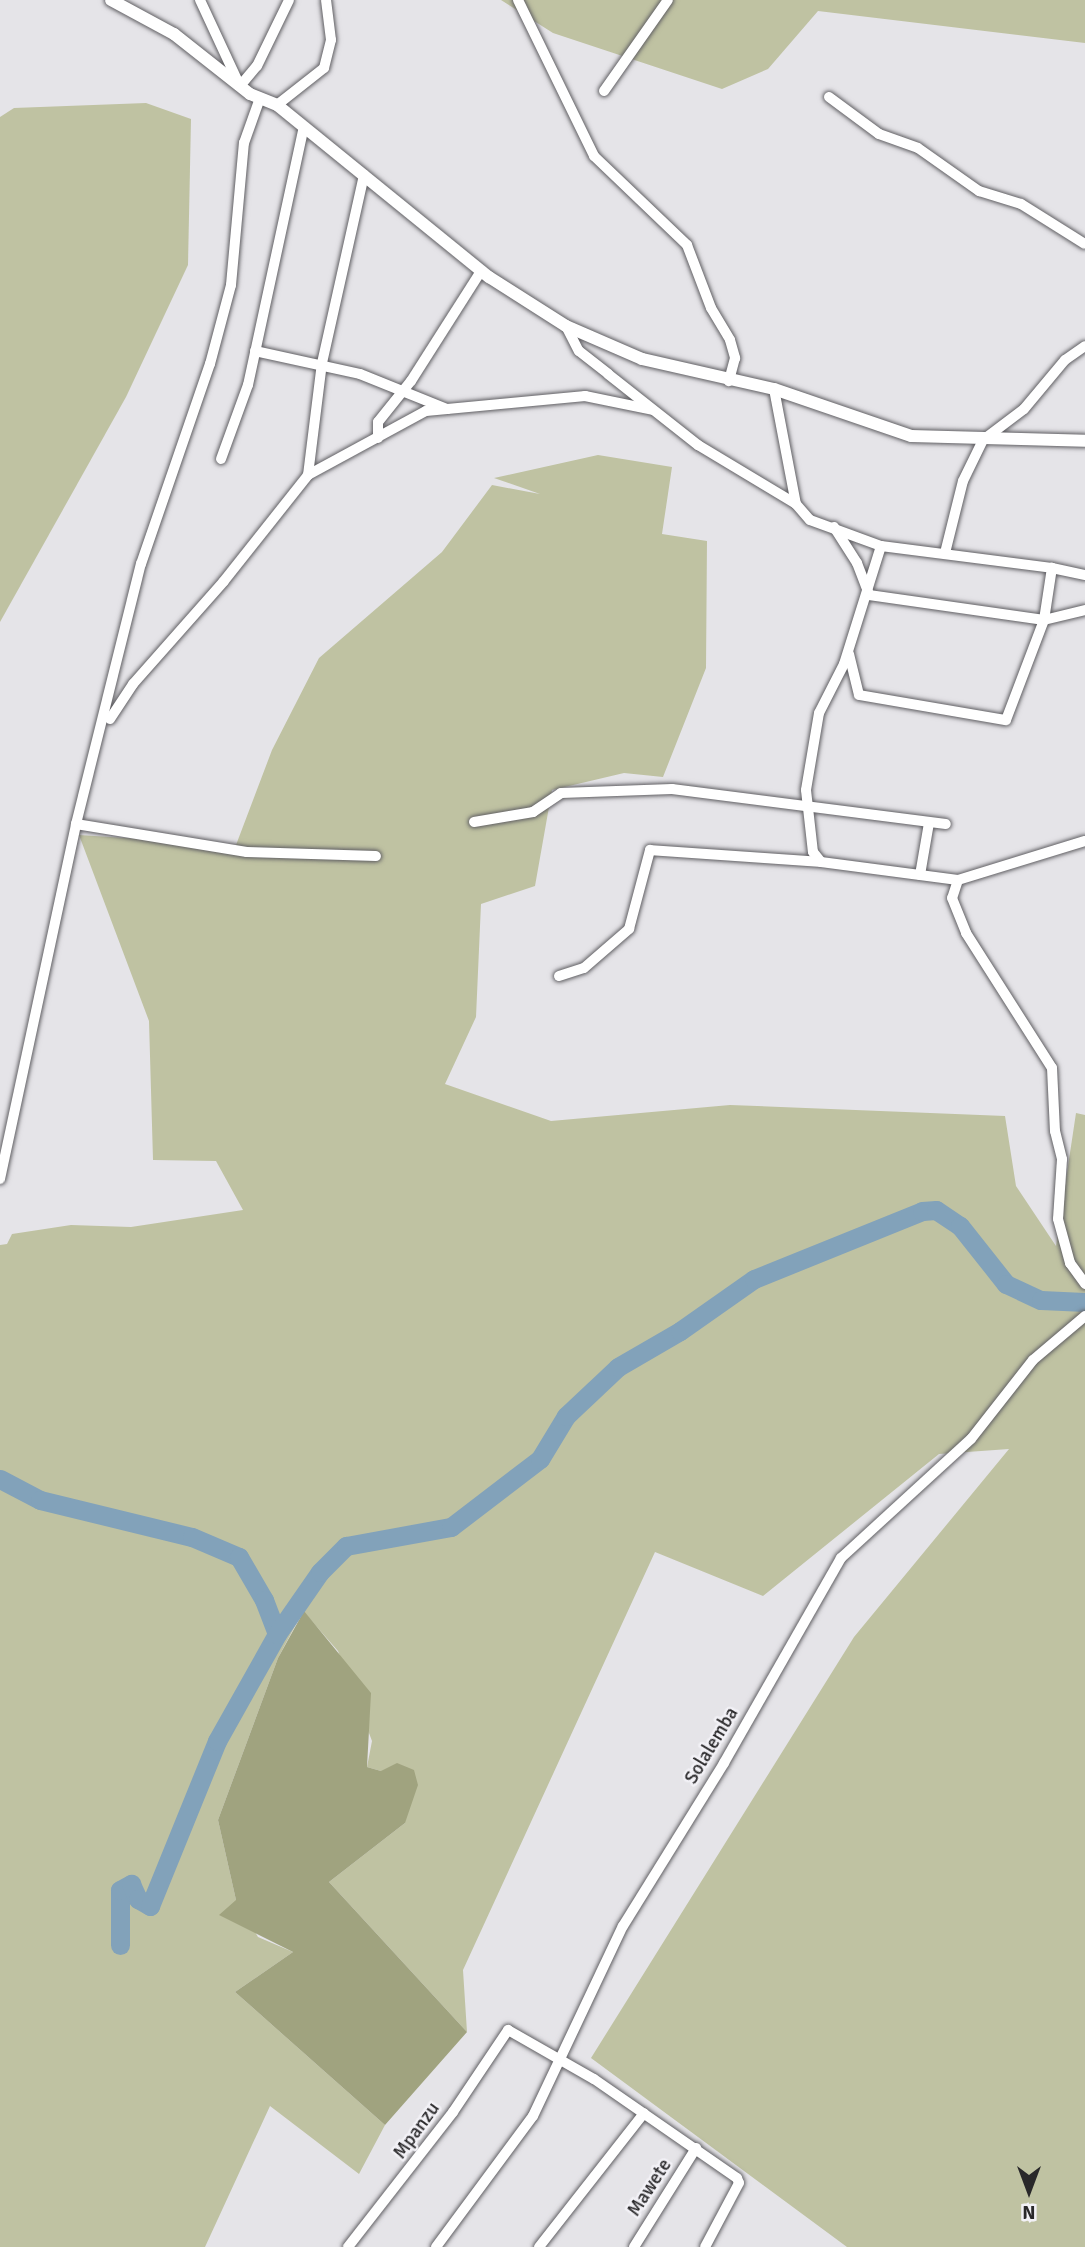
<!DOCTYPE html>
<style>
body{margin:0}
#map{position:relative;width:1085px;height:2247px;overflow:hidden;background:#e5e4e8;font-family:Signika,sans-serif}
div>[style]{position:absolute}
.green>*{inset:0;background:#bfc2a2}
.forest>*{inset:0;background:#a0a37f}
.river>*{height:19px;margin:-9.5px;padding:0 9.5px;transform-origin:9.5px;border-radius:9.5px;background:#82a2ba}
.roads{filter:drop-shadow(0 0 2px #605f63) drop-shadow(0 0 2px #605f63)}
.minor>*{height:10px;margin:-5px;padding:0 5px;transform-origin:5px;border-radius:5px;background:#fff}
.tertiary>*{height:12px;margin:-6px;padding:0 6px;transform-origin:6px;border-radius:6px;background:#fff}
span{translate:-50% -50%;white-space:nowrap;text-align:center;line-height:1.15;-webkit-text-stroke:5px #f2f1f6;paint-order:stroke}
.street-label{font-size:19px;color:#29282a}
.north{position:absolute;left:994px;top:2156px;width:70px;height:70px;-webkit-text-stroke:5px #f2f1f6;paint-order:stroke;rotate:180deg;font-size:19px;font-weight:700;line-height:28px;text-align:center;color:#29282a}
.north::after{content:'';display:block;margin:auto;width:24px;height:32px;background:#29282a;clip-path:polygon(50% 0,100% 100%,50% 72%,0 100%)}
</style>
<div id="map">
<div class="green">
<i style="clip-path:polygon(501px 0,1085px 0,1085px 43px,818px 11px,768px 69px,722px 89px,553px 33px)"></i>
<i style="clip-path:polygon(146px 103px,191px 119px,188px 265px,126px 397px,0 622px,0 117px,14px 108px)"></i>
<i style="clip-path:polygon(598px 455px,672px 467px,662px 534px,707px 541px,706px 668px,663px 777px,624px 773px,552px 790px,535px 886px,481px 904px,476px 1017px,445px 1084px,551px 1121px,730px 1105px,1005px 1116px,1016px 1186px,1056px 1246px,1076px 1113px,1085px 1115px,1085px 2247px,847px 2247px,591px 2058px,854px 1637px,1009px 1449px,939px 1454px,763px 1596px,655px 1552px,463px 1970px,467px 2032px,329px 1882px,405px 1823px,381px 1771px,367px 1767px,372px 1741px,338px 1651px,303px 1611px,278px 1658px,218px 1820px,236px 1900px,258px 1937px,293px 1952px,235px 1992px,385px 2125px,359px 2174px,270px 2106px,205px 2247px,0 2247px,0 1245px,7px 1244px,12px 1234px,71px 1225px,131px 1227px,243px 1210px,216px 1161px,153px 1160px,149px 1021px,79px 835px,236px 845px,272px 750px,319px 658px,442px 552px,492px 485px,540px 494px,494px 478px)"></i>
</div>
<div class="forest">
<i style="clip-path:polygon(304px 1611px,371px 1693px,367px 1767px,381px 1771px,397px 1763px,414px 1770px,418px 1785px,405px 1823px,329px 1882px,467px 2032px,385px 2125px,235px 1992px,293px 1952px,219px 1915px,236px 1900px,218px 1820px,278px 1658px)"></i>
</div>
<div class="river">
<i style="left:0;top:1479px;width:45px;rotate:27.7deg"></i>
<i style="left:40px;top:1500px;width:156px;rotate:13.7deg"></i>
<i style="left:192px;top:1537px;width:51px;rotate:23.1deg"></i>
<i style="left:239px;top:1557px;width:50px;rotate:59.8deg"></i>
<i style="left:264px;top:1600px;width:36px;rotate:69deg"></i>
<i style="left:120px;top:1945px;width:55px;rotate:-90deg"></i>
<i style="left:120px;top:1890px;width:13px;rotate:-29deg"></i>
<i style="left:131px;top:1884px;width:17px;rotate:65deg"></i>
<i style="left:138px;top:1899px;width:14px;rotate:30deg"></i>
<i style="left:150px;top:1906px;width:178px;rotate:-67.9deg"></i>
<i style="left:217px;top:1741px;width:123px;rotate:-60.7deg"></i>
<i style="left:277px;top:1634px;width:75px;rotate:-55.3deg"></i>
<i style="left:320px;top:1572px;width:37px;rotate:-45deg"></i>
<i style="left:346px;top:1546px;width:107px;rotate:-10.3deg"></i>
<i style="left:451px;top:1527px;width:112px;rotate:-37.4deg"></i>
<i style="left:540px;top:1459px;width:50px;rotate:-58.8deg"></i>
<i style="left:566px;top:1416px;width:71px;rotate:-43.3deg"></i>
<i style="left:618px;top:1367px;width:72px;rotate:-30.1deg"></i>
<i style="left:680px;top:1331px;width:90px;rotate:-35.1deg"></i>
<i style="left:754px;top:1279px;width:181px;rotate:-22deg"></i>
<i style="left:922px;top:1211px;width:14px;rotate:-4deg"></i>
<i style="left:936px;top:1210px;width:29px;rotate:34deg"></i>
<i style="left:960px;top:1226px;width:74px;rotate:51.6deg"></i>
<i style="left:1006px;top:1284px;width:38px;rotate:25deg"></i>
<i style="left:1041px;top:1300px;width:44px;rotate:2.6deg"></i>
</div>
<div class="roads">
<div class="minor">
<i style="left:200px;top:0;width:95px;rotate:65.1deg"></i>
<i style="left:240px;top:86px;width:26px;rotate:-50deg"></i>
<i style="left:257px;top:66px;width:73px;rotate:-64.1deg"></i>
<i style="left:518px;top:0;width:174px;rotate:64deg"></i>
<i style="left:594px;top:156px;width:129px;rotate:43.7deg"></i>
<i style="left:687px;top:245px;width:67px;rotate:69.1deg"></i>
<i style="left:711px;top:308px;width:37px;rotate:59deg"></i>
<i style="left:730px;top:340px;width:19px;rotate:74deg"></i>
<i style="left:735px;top:358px;width:24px;rotate:105deg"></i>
<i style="left:604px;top:91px;width:111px;rotate:-54.9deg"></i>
<i style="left:829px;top:97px;width:62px;rotate:36.5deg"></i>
<i style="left:879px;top:134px;width:41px;rotate:19.7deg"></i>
<i style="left:918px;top:148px;width:75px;rotate:35.2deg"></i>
<i style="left:979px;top:191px;width:44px;rotate:17.2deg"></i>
<i style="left:1021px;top:204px;width:75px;rotate:32deg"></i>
<i style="left:277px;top:105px;width:60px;rotate:-38.2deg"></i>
<i style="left:324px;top:68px;width:29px;rotate:-76deg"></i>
<i style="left:331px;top:40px;width:40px;rotate:-97.1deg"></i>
<i style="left:566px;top:326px;width:28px;rotate:63deg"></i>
<i style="left:579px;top:351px;width:37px;rotate:38deg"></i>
<i style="left:608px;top:374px;width:115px;rotate:38.3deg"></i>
<i style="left:698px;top:445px;width:114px;rotate:31deg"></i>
<i style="left:796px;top:504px;width:21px;rotate:49deg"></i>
<i style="left:810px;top:520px;width:76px;rotate:20.1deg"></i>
<i style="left:881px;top:546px;width:172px;rotate:7.3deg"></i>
<i style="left:255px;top:351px;width:107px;rotate:12.4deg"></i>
<i style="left:360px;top:374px;width:94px;rotate:21.9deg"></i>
<i style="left:774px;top:389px;width:117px;rotate:79.2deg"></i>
<i style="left:378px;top:438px;width:16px;rotate:-90deg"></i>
<i style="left:378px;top:422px;width:53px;rotate:-51.2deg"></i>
<i style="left:411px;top:381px;width:130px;rotate:-57.5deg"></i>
<i style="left:221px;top:459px;width:79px;rotate:-70deg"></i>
<i style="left:248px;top:385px;width:264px;rotate:-77.8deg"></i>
<i style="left:308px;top:475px;width:113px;rotate:-82.9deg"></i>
<i style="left:322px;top:363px;width:193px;rotate:-77.4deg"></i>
<i style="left:834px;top:527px;width:43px;rotate:57.4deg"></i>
<i style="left:857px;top:563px;width:34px;rotate:69deg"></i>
<i style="left:869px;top:595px;width:177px;rotate:8.1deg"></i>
<i style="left:1044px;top:620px;width:42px;rotate:-13.7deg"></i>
<i style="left:881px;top:546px;width:124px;rotate:107.4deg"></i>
<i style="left:844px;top:664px;width:55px;rotate:117deg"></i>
<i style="left:819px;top:713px;width:78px;rotate:99.6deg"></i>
<i style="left:806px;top:790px;width:62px;rotate:83.6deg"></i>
<i style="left:813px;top:852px;width:13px;rotate:51deg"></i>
<i style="left:821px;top:862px;width:138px;rotate:7.5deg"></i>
<i style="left:958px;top:880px;width:133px;rotate:-17.1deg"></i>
<i style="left:945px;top:553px;width:74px;rotate:-76deg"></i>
<i style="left:963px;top:481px;width:46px;rotate:-64deg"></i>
<i style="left:983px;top:440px;width:51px;rotate:-37.1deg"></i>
<i style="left:1024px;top:409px;width:64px;rotate:-50.1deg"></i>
<i style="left:1065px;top:360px;width:24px;rotate:-35deg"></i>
<i style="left:849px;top:654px;width:42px;rotate:76.3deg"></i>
<i style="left:859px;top:695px;width:149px;rotate:9.7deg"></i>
<i style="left:1006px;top:720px;width:107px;rotate:-69.2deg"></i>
<i style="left:1044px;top:620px;width:53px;rotate:-81.3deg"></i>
<i style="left:1052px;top:568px;width:34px;rotate:12deg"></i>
<i style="left:110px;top:719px;width:42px;rotate:-56.7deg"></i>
<i style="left:133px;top:684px;width:137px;rotate:-48.5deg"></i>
<i style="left:224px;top:581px;width:135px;rotate:-51.6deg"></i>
<i style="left:308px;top:475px;width:134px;rotate:-28.5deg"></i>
<i style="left:426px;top:411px;width:160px;rotate:-5.4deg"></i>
<i style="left:585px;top:396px;width:69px;rotate:11.6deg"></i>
<i style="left:474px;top:822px;width:60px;rotate:-9.6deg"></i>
<i style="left:533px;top:812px;width:34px;rotate:-34deg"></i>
<i style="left:561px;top:793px;width:111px;rotate:-2.1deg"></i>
<i style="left:672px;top:789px;width:276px;rotate:7.3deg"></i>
<i style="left:76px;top:824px;width:173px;rotate:9.3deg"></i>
<i style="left:247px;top:852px;width:129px;rotate:1.8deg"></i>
<i style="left:920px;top:875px;width:53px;rotate:-80.2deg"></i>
<i style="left:958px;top:880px;width:19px;rotate:108deg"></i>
<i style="left:952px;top:898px;width:38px;rotate:68deg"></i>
<i style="left:966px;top:933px;width:160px;rotate:57.5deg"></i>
<i style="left:1052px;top:1068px;width:63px;rotate:87.3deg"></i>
<i style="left:1055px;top:1131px;width:29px;rotate:76deg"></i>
<i style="left:1062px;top:1159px;width:60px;rotate:93.8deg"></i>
<i style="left:1058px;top:1219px;width:46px;rotate:74.7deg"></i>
<i style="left:1070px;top:1263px;width:26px;rotate:54deg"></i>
<i style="left:559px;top:976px;width:26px;rotate:-18deg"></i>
<i style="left:584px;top:968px;width:60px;rotate:-40.9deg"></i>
<i style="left:629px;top:929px;width:82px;rotate:-75.1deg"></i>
<i style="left:650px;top:850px;width:171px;rotate:4deg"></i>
<i style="left:0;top:1179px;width:363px;rotate:-77.9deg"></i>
<i style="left:76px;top:824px;width:268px;rotate:-76deg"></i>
<i style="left:141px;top:564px;width:212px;rotate:-71deg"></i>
<i style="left:210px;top:364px;width:82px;rotate:-75.1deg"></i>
<i style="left:231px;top:285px;width:143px;rotate:-84.8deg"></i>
<i style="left:244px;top:143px;width:48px;rotate:-70.4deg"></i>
<i style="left:348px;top:2247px;width:171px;rotate:-52.1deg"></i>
<i style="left:453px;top:2112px;width:99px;rotate:-56.1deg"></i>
<i style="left:508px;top:2030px;width:99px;rotate:29.7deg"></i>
<i style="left:594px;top:2079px;width:174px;rotate:34.7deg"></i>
<i style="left:737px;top:2178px;width:5px;rotate:68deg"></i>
<i style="left:739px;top:2183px;width:72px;rotate:118deg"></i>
<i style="left:436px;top:2247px;width:163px;rotate:-53.5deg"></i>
<i style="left:533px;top:2116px;width:210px;rotate:-64.7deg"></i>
<i style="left:623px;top:1926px;width:192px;rotate:-58.2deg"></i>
<i style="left:724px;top:1763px;width:236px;rotate:-60.3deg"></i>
<i style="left:841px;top:1558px;width:176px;rotate:-42.5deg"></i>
<i style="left:971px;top:1439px;width:100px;rotate:-51.9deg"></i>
<i style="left:1033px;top:1360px;width:68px;rotate:-40.2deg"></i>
<i style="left:539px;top:2247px;width:170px;rotate:-51.9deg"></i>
<i style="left:634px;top:2247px;width:117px;rotate:-57.9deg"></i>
</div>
<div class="tertiary">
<i style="left:111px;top:0;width:72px;rotate:28.4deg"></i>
<i style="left:174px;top:34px;width:97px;rotate:38.3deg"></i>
<i style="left:250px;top:94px;width:29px;rotate:22deg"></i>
<i style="left:277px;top:105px;width:273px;rotate:39.1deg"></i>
<i style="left:489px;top:277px;width:91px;rotate:32.5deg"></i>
<i style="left:566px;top:326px;width:83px;rotate:23.5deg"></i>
<i style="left:642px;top:359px;width:135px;rotate:12.8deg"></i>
<i style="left:774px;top:389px;width:145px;rotate:18.9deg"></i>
<i style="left:911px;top:436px;width:174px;rotate:1.6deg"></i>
</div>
</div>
<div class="street-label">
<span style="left:712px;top:1746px;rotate:-59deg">Solalemba</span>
<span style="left:417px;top:2131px;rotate:-54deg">Mpanzu</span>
<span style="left:650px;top:2188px;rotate:-57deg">Mawete</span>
</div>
<div class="north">N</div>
</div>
